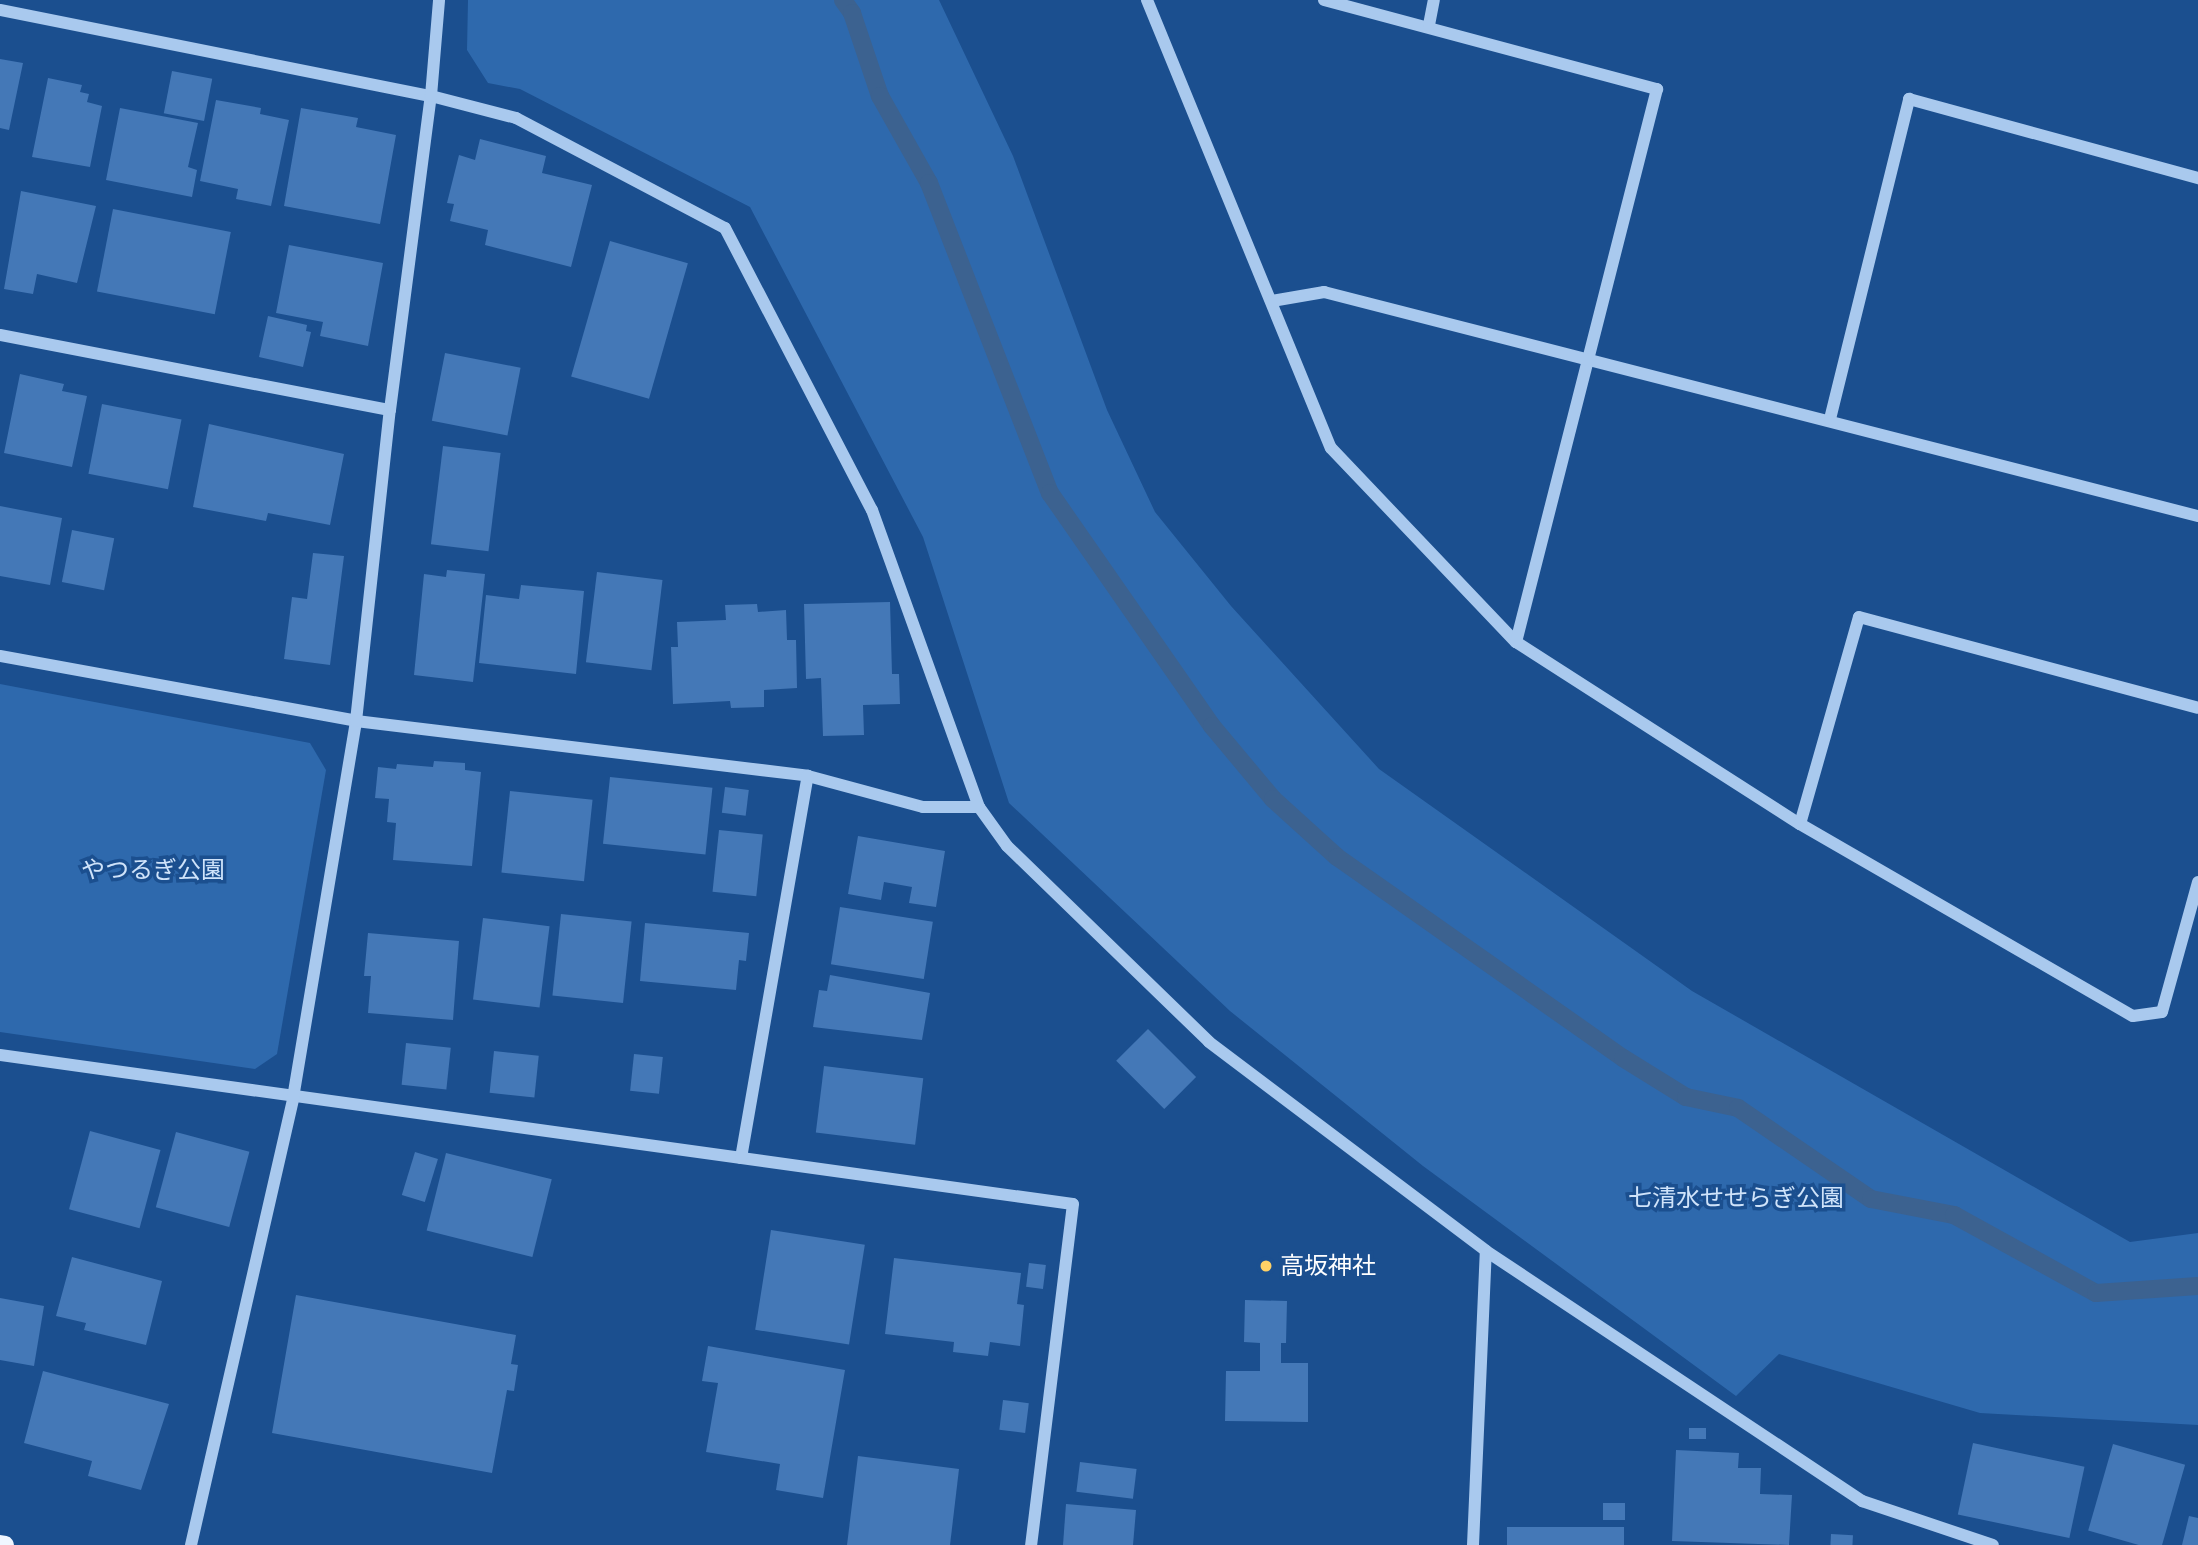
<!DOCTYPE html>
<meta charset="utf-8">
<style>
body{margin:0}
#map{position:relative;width:2198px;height:1545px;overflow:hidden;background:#1b4f8f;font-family:Jost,"Noto Sans JP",sans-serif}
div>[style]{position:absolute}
.green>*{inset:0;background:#2e69ad}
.stream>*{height:18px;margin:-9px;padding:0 9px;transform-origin:9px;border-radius:9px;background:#3c6290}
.building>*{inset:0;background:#4478b7;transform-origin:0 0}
.minor>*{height:12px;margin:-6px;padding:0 6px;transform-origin:6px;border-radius:6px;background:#a9c9ee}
.major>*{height:18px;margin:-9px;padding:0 9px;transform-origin:9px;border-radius:9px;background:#f0f6ff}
.dots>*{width:19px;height:19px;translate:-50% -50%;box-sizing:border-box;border:4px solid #1b4f8f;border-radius:50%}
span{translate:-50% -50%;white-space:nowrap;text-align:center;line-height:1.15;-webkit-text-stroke:7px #1b4f8f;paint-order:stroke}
.park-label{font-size:24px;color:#cfe3fa}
.poi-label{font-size:24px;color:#fff}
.left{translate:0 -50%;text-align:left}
</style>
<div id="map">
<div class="green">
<i style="clip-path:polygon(468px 0,939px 0,1013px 156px,1107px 410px,1155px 512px,1231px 606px,1379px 769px,1692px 991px,2130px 1242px,2198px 1233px,2198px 1425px,1980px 1413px,1779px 1354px,1736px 1396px,1423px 1166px,1230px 1011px,1009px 803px,923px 537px,750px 207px,520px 89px,488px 83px,467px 50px)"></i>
<i style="clip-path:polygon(0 684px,310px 743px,326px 770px,277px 1054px,255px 1069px,0 1032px)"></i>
</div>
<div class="stream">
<i style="left:843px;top:0;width:16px;rotate:55deg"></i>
<i style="left:852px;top:13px;width:88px;rotate:71.4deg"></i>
<i style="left:880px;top:96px;width:100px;rotate:60.6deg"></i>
<i style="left:929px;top:183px;width:333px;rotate:68.7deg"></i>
<i style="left:1050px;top:493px;width:284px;rotate:55.2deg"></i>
<i style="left:1212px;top:726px;width:95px;rotate:50.1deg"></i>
<i style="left:1273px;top:799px;width:86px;rotate:42.2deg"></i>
<i style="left:1337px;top:857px;width:350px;rotate:35.1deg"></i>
<i style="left:1623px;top:1058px;width:74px;rotate:31.8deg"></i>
<i style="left:1686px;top:1097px;width:53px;rotate:11.9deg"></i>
<i style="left:1738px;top:1108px;width:161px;rotate:34.4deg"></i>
<i style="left:1871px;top:1199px;width:85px;rotate:10.9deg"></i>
<i style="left:1954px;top:1215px;width:162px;rotate:28.8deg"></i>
<i style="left:2096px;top:1293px;width:102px;rotate:-3.9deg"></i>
</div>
<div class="building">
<i style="clip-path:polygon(0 59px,23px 63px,9px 130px,0 128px)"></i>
<i style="left:172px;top:71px;width:41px;height:43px;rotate:11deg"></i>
<i style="clip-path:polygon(48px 78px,82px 85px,80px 92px,89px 94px,87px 102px,102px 106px,90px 167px,32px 157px)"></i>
<i style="clip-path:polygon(216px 100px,261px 108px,260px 114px,289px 120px,271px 206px,236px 199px,238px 189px,200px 181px)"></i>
<i style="clip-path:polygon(120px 108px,198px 123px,188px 167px,197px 170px,192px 197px,106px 180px)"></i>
<i style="clip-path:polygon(301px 108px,358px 118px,356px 127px,396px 135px,380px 224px,284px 206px)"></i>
<i style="clip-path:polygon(480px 139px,546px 156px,542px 173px,592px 185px,571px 267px,485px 245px,488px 230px,450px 221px,454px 204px,447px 203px,459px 155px,475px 160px)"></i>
<i style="clip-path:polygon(21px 191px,96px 206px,77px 283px,37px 274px,33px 294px,4px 289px)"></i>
<i style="left:113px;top:209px;width:120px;height:84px;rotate:11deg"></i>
<i style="left:610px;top:241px;width:81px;height:141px;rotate:16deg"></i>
<i style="clip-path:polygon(289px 245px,383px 263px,368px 346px,320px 336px,323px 322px,276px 313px)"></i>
<i style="clip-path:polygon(268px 316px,307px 325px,306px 331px,311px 332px,303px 367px,259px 357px)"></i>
<i style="left:445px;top:353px;width:77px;height:69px;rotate:11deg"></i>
<i style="clip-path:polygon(20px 374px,64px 384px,62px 391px,87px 396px,72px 467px,4px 453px)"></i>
<i style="left:102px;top:404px;width:81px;height:71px;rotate:11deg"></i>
<i style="clip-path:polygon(209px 424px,344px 454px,330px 525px,268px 513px,266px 521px,193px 507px)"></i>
<i style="left:443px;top:446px;width:58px;height:99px;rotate:7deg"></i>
<i style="clip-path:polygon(0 506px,62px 518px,50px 585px,0 576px)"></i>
<i style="left:72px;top:530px;width:43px;height:53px;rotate:11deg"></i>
<i style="clip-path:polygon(313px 553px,344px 556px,330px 665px,284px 659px,292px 597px,307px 599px)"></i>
<i style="clip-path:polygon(447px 570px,485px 574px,473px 682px,414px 675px,424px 574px,446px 577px)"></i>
<i style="left:597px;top:572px;width:66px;height:91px;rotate:7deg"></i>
<i style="clip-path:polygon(521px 585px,584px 591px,576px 674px,479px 663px,486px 595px,519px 599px)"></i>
<i style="clip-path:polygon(890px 602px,892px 674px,899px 674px,900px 704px,863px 705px,864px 735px,823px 736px,821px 678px,806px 679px,804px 604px)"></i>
<i style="clip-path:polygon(757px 604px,758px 612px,786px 610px,787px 640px,796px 640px,797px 688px,764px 690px,764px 707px,731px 708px,730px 701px,673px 704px,671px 647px,678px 647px,677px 622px,726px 620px,725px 605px)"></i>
<i style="clip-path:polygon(434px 761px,465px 763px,465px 770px,481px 772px,472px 866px,393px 860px,396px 823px,387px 822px,389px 799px,375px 798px,378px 767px,396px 769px,397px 764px,433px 767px)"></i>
<i style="left:610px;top:777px;width:103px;height:67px;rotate:6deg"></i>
<i style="left:725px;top:787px;width:24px;height:26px;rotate:7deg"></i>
<i style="left:510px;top:791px;width:83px;height:82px;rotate:6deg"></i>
<i style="left:719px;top:830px;width:44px;height:62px;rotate:6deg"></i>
<i style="clip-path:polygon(858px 836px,945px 851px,936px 907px,909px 903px,912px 887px,884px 882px,881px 900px,848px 894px)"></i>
<i style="left:840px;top:907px;width:94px;height:58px;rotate:9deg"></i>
<i style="left:561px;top:914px;width:71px;height:82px;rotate:6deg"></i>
<i style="left:483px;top:918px;width:67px;height:82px;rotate:7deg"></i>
<i style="clip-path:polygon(645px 923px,749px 933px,746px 961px,739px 960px,736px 990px,640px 981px)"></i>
<i style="clip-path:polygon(368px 933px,459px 941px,453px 1020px,368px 1013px,371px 976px,364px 976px)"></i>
<i style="clip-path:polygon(830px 975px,930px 993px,922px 1040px,813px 1027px,819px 990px,827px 991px)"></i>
<i style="left:1148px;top:1029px;width:68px;height:45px;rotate:45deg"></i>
<i style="left:406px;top:1043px;width:45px;height:42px;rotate:6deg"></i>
<i style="left:494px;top:1051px;width:45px;height:42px;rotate:6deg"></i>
<i style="left:634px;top:1054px;width:29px;height:37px;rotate:6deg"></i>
<i style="left:824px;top:1066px;width:100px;height:67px;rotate:7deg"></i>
<i style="left:90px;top:1131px;width:73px;height:81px;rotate:15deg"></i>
<i style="left:176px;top:1132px;width:76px;height:78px;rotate:15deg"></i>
<i style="left:415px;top:1152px;width:24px;height:45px;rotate:17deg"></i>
<i style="left:446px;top:1153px;width:109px;height:80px;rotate:14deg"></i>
<i style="left:771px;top:1230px;width:95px;height:101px;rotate:9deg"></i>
<i style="clip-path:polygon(72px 1257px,162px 1281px,146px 1345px,84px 1330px,86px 1323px,56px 1316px)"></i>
<i style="clip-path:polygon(894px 1258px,1021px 1273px,1017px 1304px,1024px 1305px,1020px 1346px,990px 1342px,988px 1356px,953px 1352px,954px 1342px,885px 1334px)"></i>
<i style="left:1029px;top:1263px;width:17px;height:24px;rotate:7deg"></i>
<i style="clip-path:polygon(296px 1295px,516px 1335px,511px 1364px,518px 1365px,514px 1391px,507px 1390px,492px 1473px,272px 1433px)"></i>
<i style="clip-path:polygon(0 1298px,44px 1306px,34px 1366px,0 1360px)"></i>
<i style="clip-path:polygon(1245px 1300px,1287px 1301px,1286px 1343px,1281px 1343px,1281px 1363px,1308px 1363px,1308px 1422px,1225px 1421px,1226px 1371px,1260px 1371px,1260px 1343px,1244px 1342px)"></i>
<i style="clip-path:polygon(708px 1346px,845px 1370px,823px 1498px,776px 1490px,780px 1464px,706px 1452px,718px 1383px,702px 1381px)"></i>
<i style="clip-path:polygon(43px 1371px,169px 1404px,141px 1490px,88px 1476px,92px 1461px,24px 1443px)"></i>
<i style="left:1003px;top:1400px;width:26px;height:30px;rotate:7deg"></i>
<i style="left:1689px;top:1428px;width:17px;height:11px"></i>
<i style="left:1973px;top:1443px;width:114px;height:73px;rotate:12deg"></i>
<i style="left:2113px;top:1444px;width:75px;height:90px;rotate:16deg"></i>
<i style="clip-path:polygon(1676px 1450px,1739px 1453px,1738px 1468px,1761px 1468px,1760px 1494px,1792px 1495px,1789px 1545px,1672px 1541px)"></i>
<i style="clip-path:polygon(858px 1456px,959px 1469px,950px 1545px,847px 1545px)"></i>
<i style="left:1080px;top:1462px;width:57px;height:30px;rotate:7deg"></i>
<i style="left:1603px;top:1503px;width:22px;height:17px"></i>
<i style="clip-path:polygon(1066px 1504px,1136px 1510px,1133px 1545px,1063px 1545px)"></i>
<i style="clip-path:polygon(2189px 1516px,2198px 1518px,2198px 1545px,2182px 1545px)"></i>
<i style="left:1507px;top:1527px;width:117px;height:18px"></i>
<i style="left:1831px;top:1534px;width:22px;height:11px;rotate:3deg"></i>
</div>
<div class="minor">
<i style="left:1147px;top:0;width:484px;rotate:67.7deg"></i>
<i style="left:1331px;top:448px;width:268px;rotate:46.4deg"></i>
<i style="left:1516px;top:642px;width:337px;rotate:32.7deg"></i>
<i style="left:1800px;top:824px;width:384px;rotate:30deg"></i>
<i style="left:2133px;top:1016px;width:29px;rotate:-8deg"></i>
<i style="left:2162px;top:1012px;width:135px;rotate:-74.5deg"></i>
<i style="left:1324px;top:0;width:345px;rotate:15deg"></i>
<i style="left:1657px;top:89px;width:571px;rotate:104.3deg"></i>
<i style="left:0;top:10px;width:439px;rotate:11.3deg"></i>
<i style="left:431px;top:96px;width:88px;rotate:14.5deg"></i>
<i style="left:516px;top:118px;width:236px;rotate:27.8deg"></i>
<i style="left:725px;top:228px;width:318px;rotate:62.5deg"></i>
<i style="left:872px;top:510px;width:316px;rotate:70.2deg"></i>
<i style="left:979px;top:807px;width:48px;rotate:54.3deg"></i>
<i style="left:1007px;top:846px;width:281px;rotate:44.1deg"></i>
<i style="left:1209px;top:1042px;width:347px;rotate:37deg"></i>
<i style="left:1486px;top:1251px;width:452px;rotate:33.6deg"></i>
<i style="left:1862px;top:1501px;width:138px;rotate:18.6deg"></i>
<i style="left:1429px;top:25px;width:25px;rotate:-79deg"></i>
<i style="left:1272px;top:301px;width:53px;rotate:-9.8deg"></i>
<i style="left:1324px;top:292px;width:902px;rotate:14.38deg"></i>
<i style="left:0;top:335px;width:397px;rotate:10.9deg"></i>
<i style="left:1830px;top:419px;width:330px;rotate:-76.1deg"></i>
<i style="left:1909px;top:99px;width:300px;rotate:15.3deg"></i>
<i style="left:0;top:656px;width:362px;rotate:10.3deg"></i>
<i style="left:356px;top:721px;width:455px;rotate:6.9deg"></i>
<i style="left:808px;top:776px;width:119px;rotate:15.1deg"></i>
<i style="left:923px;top:807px;width:56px"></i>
<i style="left:1800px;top:824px;width:215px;rotate:-74.1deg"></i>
<i style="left:1859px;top:617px;width:351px;rotate:15deg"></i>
<i style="left:0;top:1055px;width:1083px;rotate:7.91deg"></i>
<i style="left:1073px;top:1204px;width:344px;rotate:97deg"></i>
<i style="left:741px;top:1158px;width:388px;rotate:-80.1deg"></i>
<i style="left:191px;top:1545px;width:458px;rotate:-77.1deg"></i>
<i style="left:293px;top:1098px;width:382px;rotate:-80.5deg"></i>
<i style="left:356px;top:721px;width:313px;rotate:-83.8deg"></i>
<i style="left:390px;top:410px;width:317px;rotate:-82.6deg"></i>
<i style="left:431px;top:96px;width:96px;rotate:-85.2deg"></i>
<i style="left:1473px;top:1545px;width:294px;rotate:-87.5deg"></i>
</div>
<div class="major">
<i style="left:0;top:1544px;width:5px;rotate:11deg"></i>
</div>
<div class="dots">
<i style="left:1266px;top:1266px;background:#ffd166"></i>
</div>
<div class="park-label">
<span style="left:153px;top:870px">やつるぎ公園</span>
<span style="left:1736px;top:1198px">七清水せせらぎ公園</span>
</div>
<div class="poi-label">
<span class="left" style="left:1280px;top:1266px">高坂神社</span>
</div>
</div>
